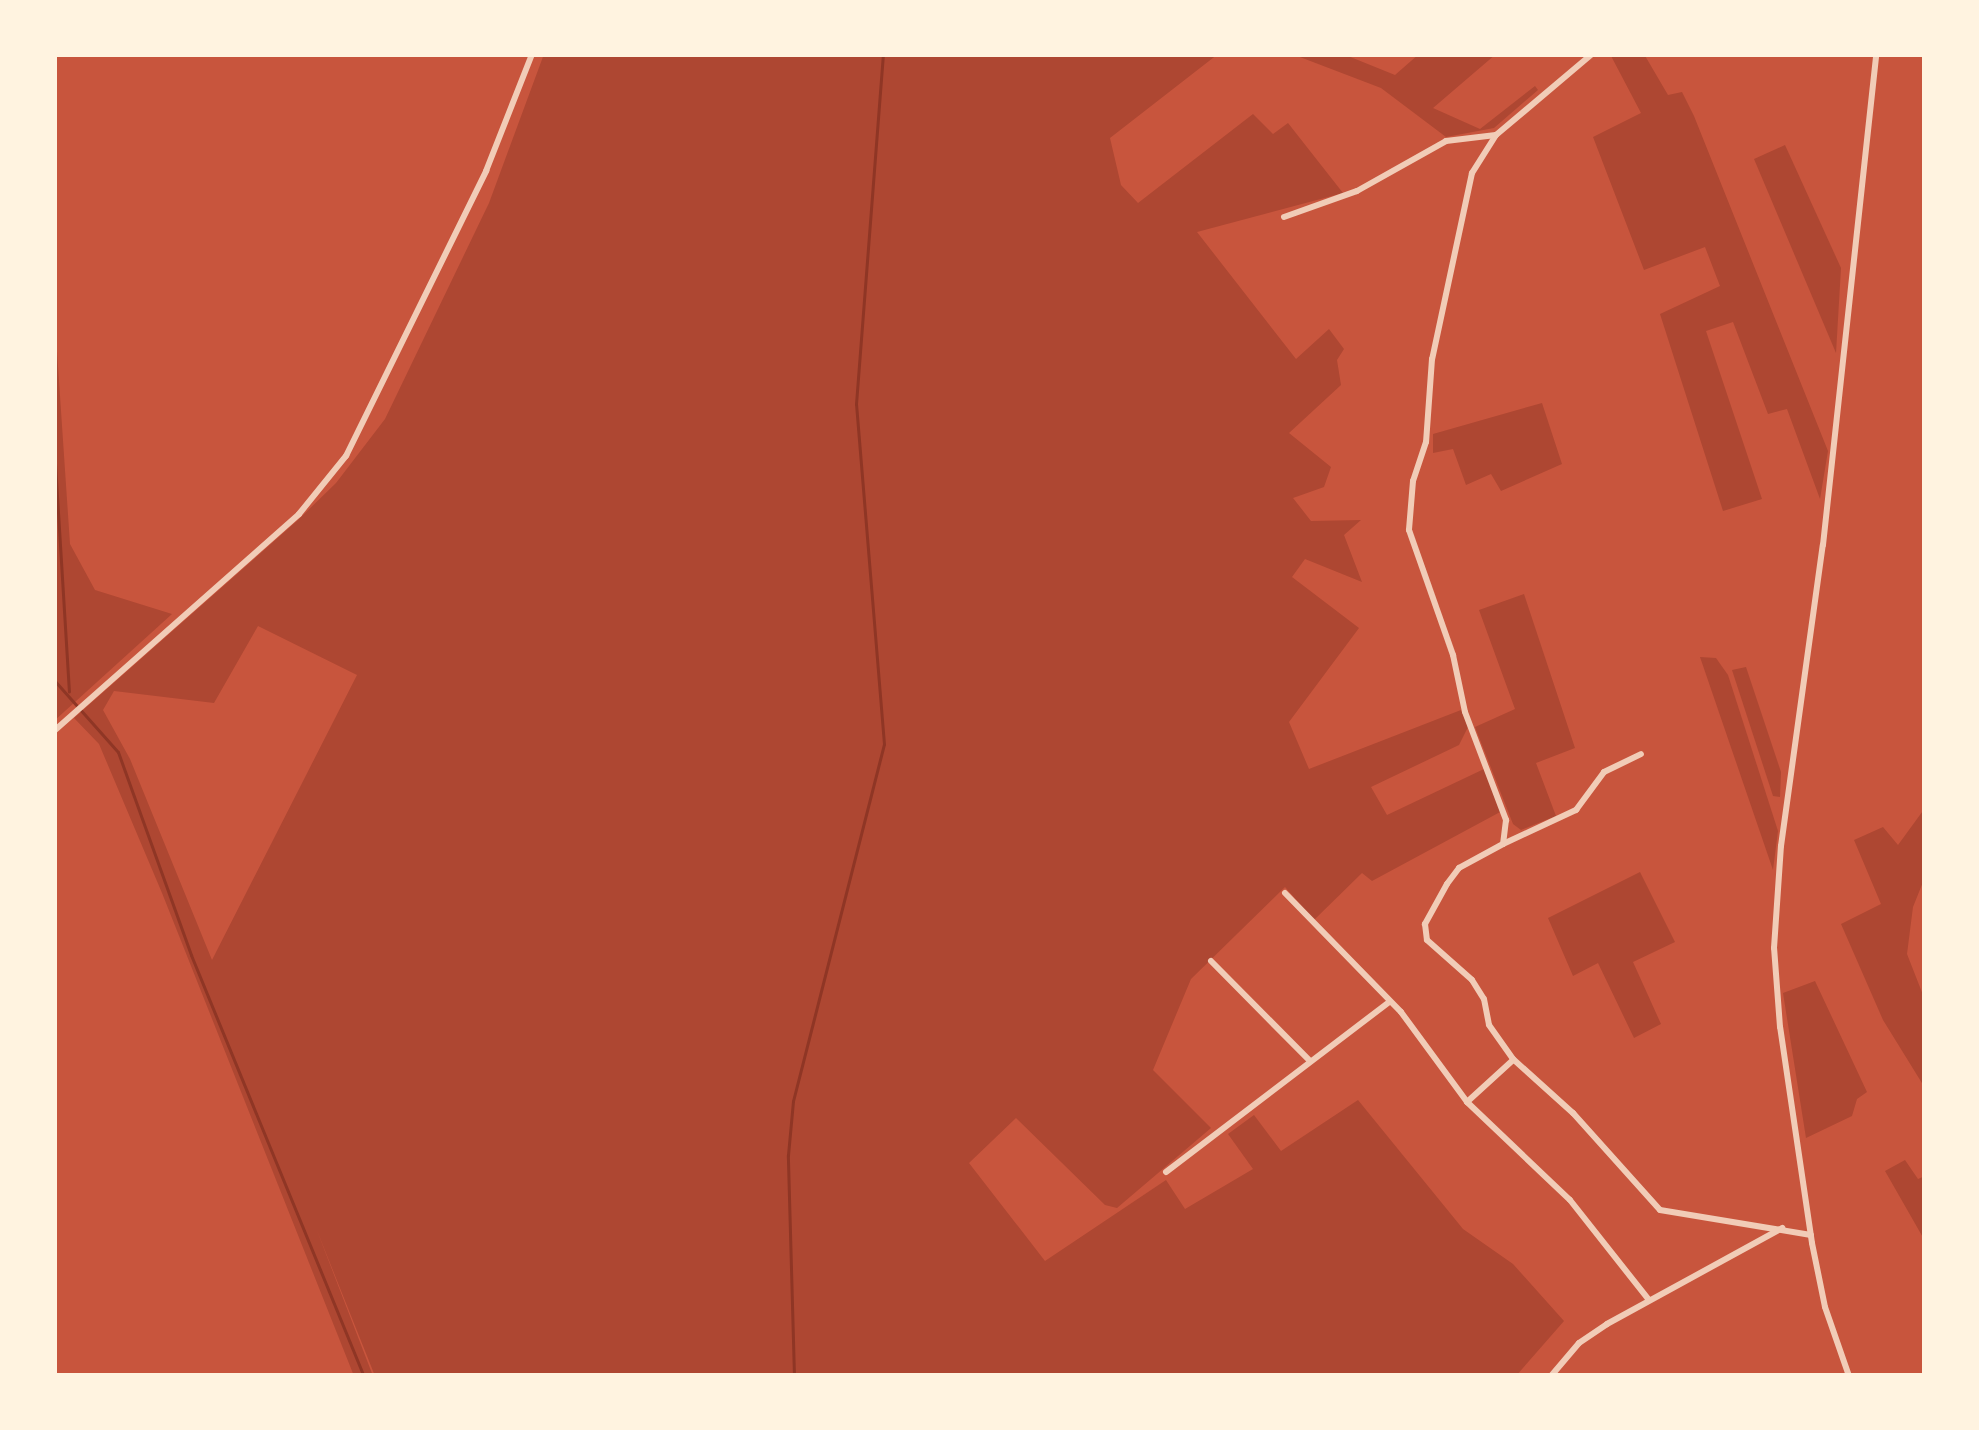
<!DOCTYPE html>
<style>
body{margin:0}
#map{position:relative;width:1979px;height:1430px;overflow:hidden;background:#c8553d;font-family:Poppins,sans-serif}
div>[style]{position:absolute}
.green>*{inset:0;background:#ae4732}
.stream>*{height:3px;margin:-1.5px;padding:0 1.5px;transform-origin:1.5px;border-radius:1.5px;background:#8f3625}
.minor>*{height:6px;margin:-3px;padding:0 3px;transform-origin:3px;border-radius:3px;background:#f1ccb7}
.tertiary>*{height:6px;margin:-3px;padding:0 3px;transform-origin:3px;border-radius:3px;background:#f1ccb7}
span{translate:-50% -50%;white-space:nowrap;text-align:center;line-height:1.15;-webkit-text-stroke:9px #fff3e0;paint-order:stroke}
.frame{position:absolute;inset:0;border:57px solid #fff3e0;pointer-events:none}
</style>
<div id="map">
<div class="green">
<i style="clip-path:polygon(evenodd,544px 54px,1218px 54px,1110px 138px,1121px 185px,1138px 203px,1253px 114px,1273px 134px,1288px 123px,1343px 193px,1197px 232px,1296px 359px,1329px 329px,1344px 349px,1337px 360px,1341px 385px,1289px 433px,1331px 467px,1324px 487px,1293px 498px,1311px 521px,1361px 520px,1344px 535px,1362px 582px,1305px 559px,1292px 577px,1359px 628px,1289px 722px,1309px 769px,1461px 710px,1468px 727px,1459px 745px,1371px 787px,1387px 815px,1484px 769px,1502px 811px,1372px 881px,1362px 873px,1314px 920px,1285px 887px,1191px 979px,1153px 1070px,1211px 1128px,1117px 1208px,1105px 1205px,1016px 1118px,969px 1163px,1045px 1261px,1166px 1180px,1185px 1209px,1253px 1169px,1228px 1134px,1254px 1115px,1281px 1151px,1358px 1100px,1463px 1229px,1513px 1264px,1564px 1321px,1516px 1376px,375px 1376px,316px 1228px,373px 1376px,354px 1376px,162px 893px,99px 744px,74px 718px,298px 520px,336px 483px,385px 419px,489px 203px,544px 54px,258px 626px,357px 675px,212px 960px,130px 759px,103px 710px,114px 691px,214px 703px,258px 626px)"></i>
<i style="clip-path:polygon(1292px 54px,1343px 54px,1395px 75px,1419px 54px,1496px 54px,1433px 108px,1480px 129px,1535px 86px,1538px 90px,1494px 128px,1446px 137px,1381px 88px)"></i>
<i style="clip-path:polygon(1610px 54px,1644px 54px,1668px 95px,1682px 92px,1694px 116px,1828px 451px,1820px 499px,1787px 409px,1768px 414px,1733px 322px,1706px 331px,1762px 499px,1723px 511px,1660px 314px,1720px 286px,1705px 247px,1644px 270px,1593px 137px,1641px 113px)"></i>
<i style="clip-path:polygon(1785px 145px,1841px 268px,1836px 353px,1754px 159px)"></i>
<i style="clip-path:polygon(54px 307px,70px 544px,95px 590px,172px 614px,54px 721px)"></i>
<i style="clip-path:polygon(1542px 403px,1562px 464px,1501px 491px,1491px 474px,1466px 485px,1453px 449px,1433px 453px,1433px 434px)"></i>
<i style="clip-path:polygon(1524px 594px,1575px 748px,1536px 763px,1556px 816px,1521px 830px,1513px 824px,1475px 727px,1515px 709px,1479px 610px)"></i>
<i style="clip-path:polygon(1700px 657px,1716px 658px,1728px 675px,1778px 831px,1773px 870px)"></i>
<i style="clip-path:polygon(1746px 667px,1781px 772px,1780px 797px,1773px 796px,1732px 670px)"></i>
<i style="clip-path:polygon(1925px 808px,1925px 877px,1913px 907px,1907px 954px,1925px 1000px,1925px 1088px,1883px 1020px,1841px 924px,1881px 904px,1854px 840px,1883px 827px,1898px 845px)"></i>
<i style="clip-path:polygon(1640px 872px,1675px 942px,1633px 962px,1661px 1024px,1634px 1038px,1598px 963px,1573px 976px,1548px 918px)"></i>
<i style="clip-path:polygon(1815px 981px,1867px 1092px,1857px 1099px,1852px 1116px,1806px 1138px,1783px 993px)"></i>
<i style="clip-path:polygon(1905px 1160px,1918px 1179px,1925px 1176px,1925px 1241px,1885px 1171px)"></i>
</div>
<div class="stream">
<i style="left:54px;top:447px;width:245px;rotate:86.5deg"></i>
<i style="left:54px;top:680px;width:96px;rotate:48.4deg"></i>
<i style="left:118px;top:752px;width:216px;rotate:70.2deg"></i>
<i style="left:191px;top:955px;width:455px;rotate:67.7deg"></i>
<i style="left:794px;top:1376px;width:221px;rotate:-91.6deg"></i>
<i style="left:788px;top:1155px;width:54px;rotate:-84.7deg"></i>
<i style="left:793px;top:1101px;width:368px;rotate:-75.7deg"></i>
<i style="left:884px;top:744px;width:341px;rotate:-94.7deg"></i>
<i style="left:856px;top:404px;width:351px;rotate:-85.6deg"></i>
</div>
<div class="minor">
<i style="left:1592px;top:54px;width:126px;rotate:139.8deg"></i>
<i style="left:1496px;top:135px;width:45px;rotate:122.3deg"></i>
<i style="left:1472px;top:173px;width:190px;rotate:102.1deg"></i>
<i style="left:1432px;top:359px;width:83px;rotate:94.1deg"></i>
<i style="left:1426px;top:442px;width:41px;rotate:108.4deg"></i>
<i style="left:1413px;top:481px;width:49px;rotate:94.7deg"></i>
<i style="left:1409px;top:530px;width:133px;rotate:70.6deg"></i>
<i style="left:1453px;top:655px;width:58px;rotate:78.1deg"></i>
<i style="left:1465px;top:712px;width:116px;rotate:69.2deg"></i>
<i style="left:1506px;top:820px;width:24px;rotate:97deg"></i>
<i style="left:1503px;top:844px;width:50px;rotate:151.4deg"></i>
<i style="left:1459px;top:868px;width:20px;rotate:127deg"></i>
<i style="left:1447px;top:884px;width:46px;rotate:118.8deg"></i>
<i style="left:1425px;top:924px;width:16px;rotate:83deg"></i>
<i style="left:1427px;top:940px;width:60px;rotate:41.6deg"></i>
<i style="left:1472px;top:980px;width:22px;rotate:58deg"></i>
<i style="left:1484px;top:999px;width:26px;rotate:79deg"></i>
<i style="left:1489px;top:1025px;width:42px;rotate:54.8deg"></i>
<i style="left:1513px;top:1059px;width:81px;rotate:42deg"></i>
<i style="left:1573px;top:1113px;width:130px;rotate:48.1deg"></i>
<i style="left:1660px;top:1210px;width:153px;rotate:9.4deg"></i>
<i style="left:1284px;top:217px;width:77px;rotate:-19.6deg"></i>
<i style="left:1357px;top:191px;width:102px;rotate:-29.3deg"></i>
<i style="left:1446px;top:141px;width:50px;rotate:-6.8deg"></i>
<i style="left:1503px;top:844px;width:81px;rotate:-25deg"></i>
<i style="left:1576px;top:810px;width:47px;rotate:-53.6deg"></i>
<i style="left:1604px;top:772px;width:41px;rotate:-25.9deg"></i>
<i style="left:1285px;top:893px;width:166px;rotate:45.7deg"></i>
<i style="left:1401px;top:1012px;width:112px;rotate:53.7deg"></i>
<i style="left:1467px;top:1102px;width:142px;rotate:43.6deg"></i>
<i style="left:1570px;top:1200px;width:127px;rotate:51.7deg"></i>
<i style="left:1211px;top:961px;width:141px;rotate:45.3deg"></i>
<i style="left:1467px;top:1102px;width:62px;rotate:-42.4deg"></i>
<i style="left:1166px;top:1172px;width:280px;rotate:-37.3deg"></i>
<i style="left:1551px;top:1376px;width:43px;rotate:-49.7deg"></i>
<i style="left:1579px;top:1343px;width:34px;rotate:-34deg"></i>
<i style="left:1607px;top:1324px;width:200px;rotate:-28.7deg"></i>
</div>
<div class="tertiary">
<i style="left:54px;top:731px;width:327px;rotate:-41.5deg"></i>
<i style="left:299px;top:514px;width:75px;rotate:-51deg"></i>
<i style="left:346px;top:456px;width:318px;rotate:-63.8deg"></i>
<i style="left:486px;top:171px;width:126px;rotate:-68.5deg"></i>
<i style="left:1849px;top:1376px;width:73px;rotate:-109.2deg"></i>
<i style="left:1825px;top:1307px;width:65px;rotate:-101.5deg"></i>
<i style="left:1812px;top:1243px;width:218px;rotate:-98.4deg"></i>
<i style="left:1780px;top:1027px;width:79px;rotate:-94.3deg"></i>
<i style="left:1774px;top:948px;width:102px;rotate:-86.1deg"></i>
<i style="left:1781px;top:846px;width:304px;rotate:-82.1deg"></i>
<i style="left:1823px;top:545px;width:494px;rotate:-83.8deg"></i>
</div>
<div class="frame"></div>
</div>
